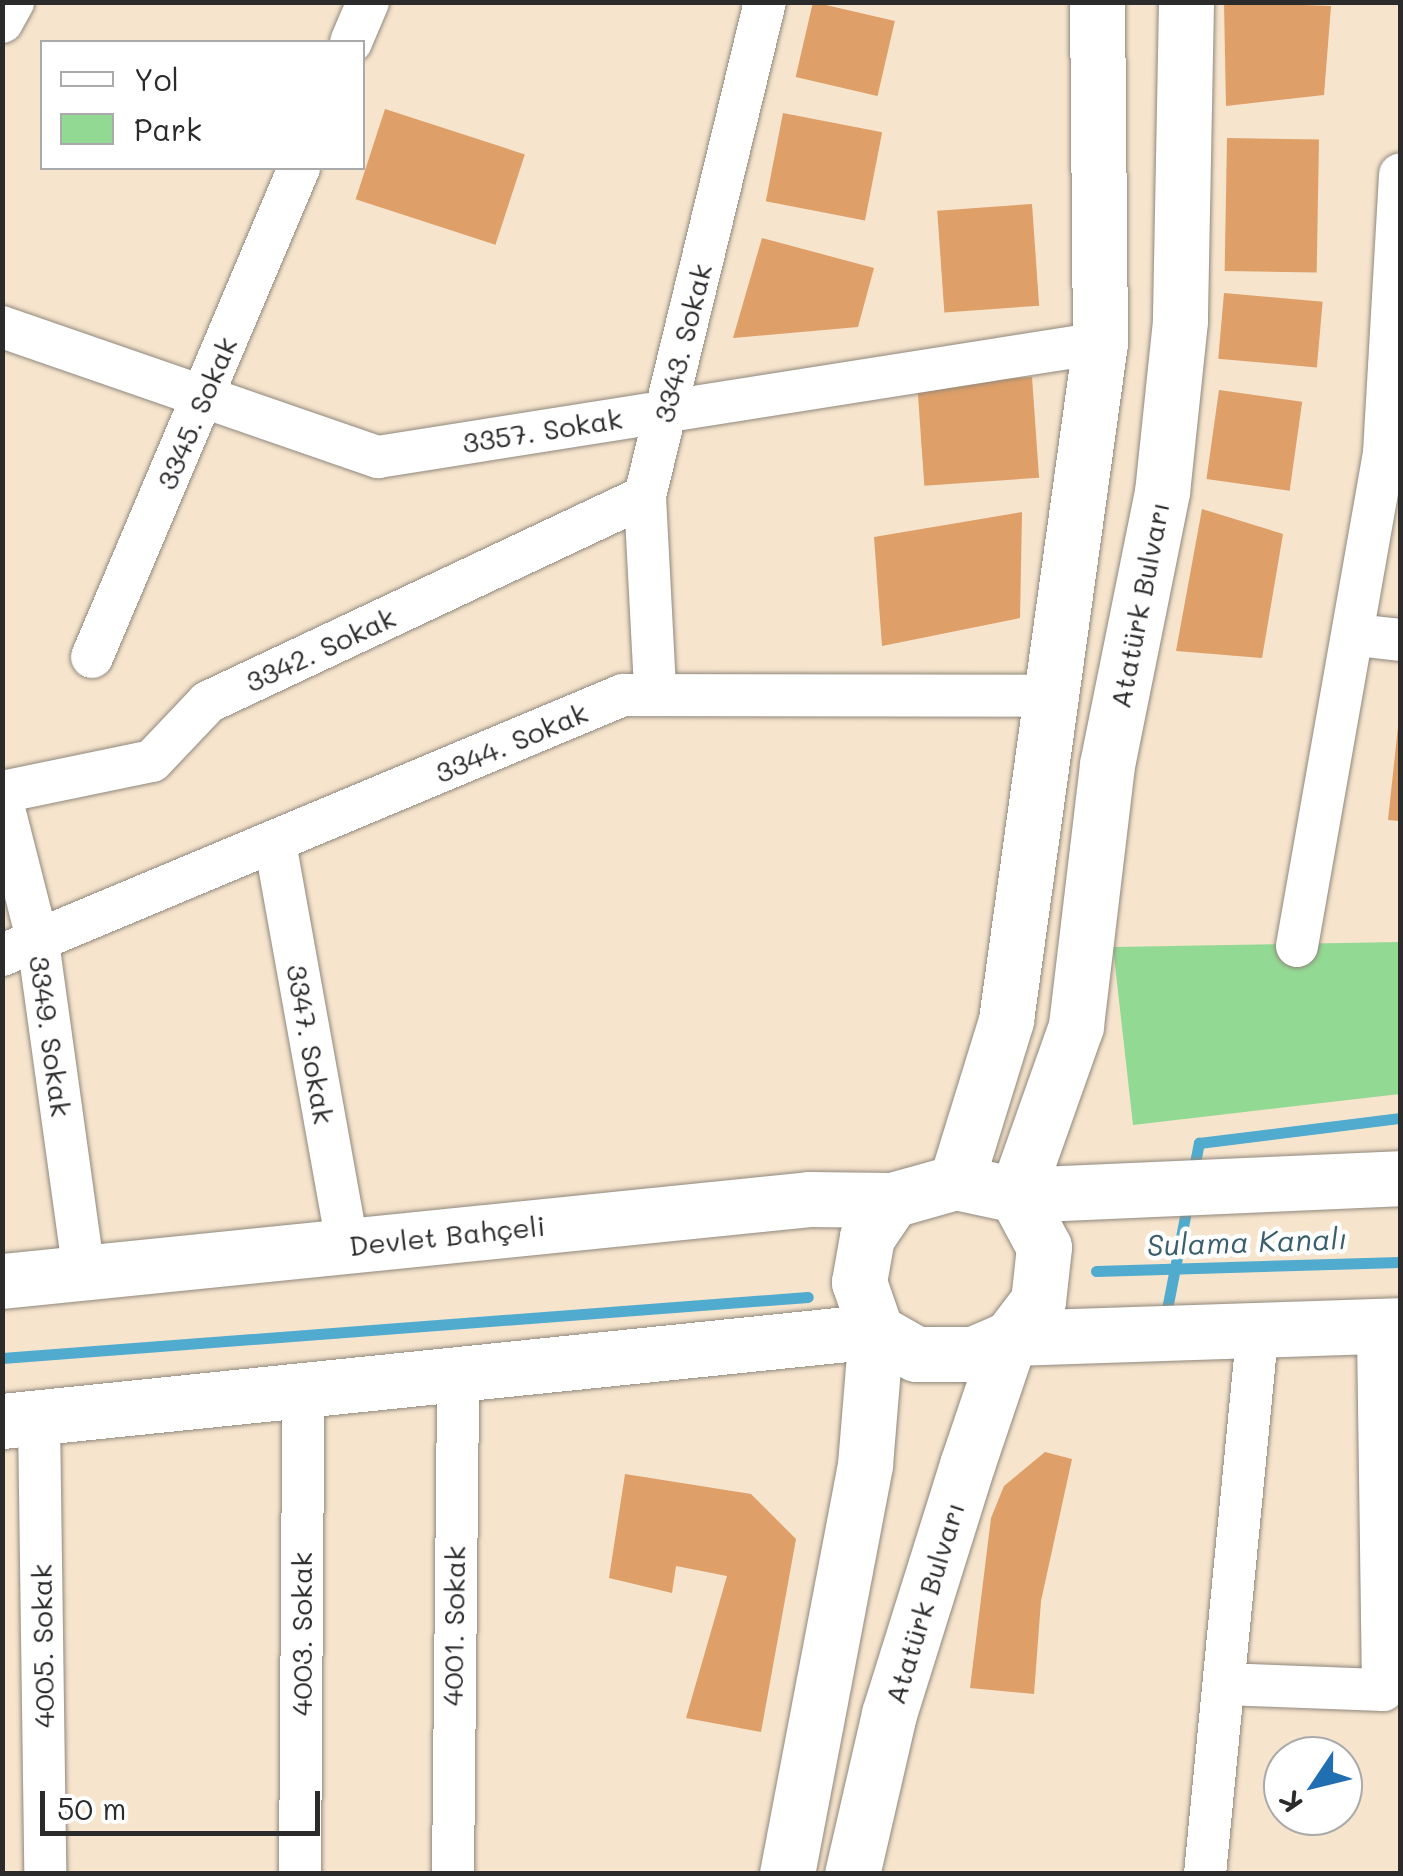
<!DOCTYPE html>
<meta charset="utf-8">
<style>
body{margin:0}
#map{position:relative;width:1403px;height:1876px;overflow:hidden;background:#f6e4cd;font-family:Mali,sans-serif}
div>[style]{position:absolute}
.green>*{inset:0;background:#92d993}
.stream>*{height:11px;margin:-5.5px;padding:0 5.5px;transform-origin:5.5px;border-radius:5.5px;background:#50abce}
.building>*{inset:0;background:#de9f68;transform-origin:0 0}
.roads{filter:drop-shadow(0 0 2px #90887c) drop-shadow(0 0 2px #90887c)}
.street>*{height:42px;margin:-21px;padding:0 21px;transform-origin:21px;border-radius:21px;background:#fff}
.secondary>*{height:55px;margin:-27.5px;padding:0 27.5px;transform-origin:27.5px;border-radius:27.5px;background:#fff}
span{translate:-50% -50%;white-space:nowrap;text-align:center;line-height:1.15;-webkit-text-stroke:9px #fff;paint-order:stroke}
.street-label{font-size:28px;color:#2b2b2b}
.water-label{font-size:30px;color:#3a5e6c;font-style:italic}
.frame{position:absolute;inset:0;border:5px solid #2b2b2b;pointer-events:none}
.legend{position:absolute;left:40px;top:40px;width:325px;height:130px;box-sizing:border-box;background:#fff;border:2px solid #aaa;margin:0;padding:12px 18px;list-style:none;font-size:30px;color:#2b2b2b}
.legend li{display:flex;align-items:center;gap:20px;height:50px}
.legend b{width:50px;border:2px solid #aaa}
.north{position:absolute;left:1263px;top:1736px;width:100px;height:100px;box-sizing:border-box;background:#fff;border:2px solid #aaa;border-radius:50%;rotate:235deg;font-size:28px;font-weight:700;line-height:40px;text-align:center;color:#2b2b2b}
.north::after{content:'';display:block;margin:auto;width:35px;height:45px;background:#1f6fb2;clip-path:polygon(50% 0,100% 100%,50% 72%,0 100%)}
.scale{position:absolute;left:40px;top:1791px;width:280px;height:45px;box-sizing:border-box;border:5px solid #2b2b2b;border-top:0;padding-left:12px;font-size:30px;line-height:35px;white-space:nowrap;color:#2b2b2b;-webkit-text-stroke:8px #fff;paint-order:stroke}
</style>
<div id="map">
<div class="green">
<i style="clip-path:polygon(1400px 942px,1400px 1094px,1133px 1125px,1113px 947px)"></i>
</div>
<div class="stream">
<i style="left:1193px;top:1173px;width:31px;rotate:-79deg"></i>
<i style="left:1199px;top:1143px;width:203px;rotate:-7.1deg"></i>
<i style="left:1096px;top:1271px;width:304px;rotate:-1.7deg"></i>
<i style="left:1167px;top:1309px;width:110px;rotate:-79deg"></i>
<i style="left:2px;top:1358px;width:808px;rotate:-4.33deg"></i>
</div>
<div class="building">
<i style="left:813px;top:2px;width:84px;height:77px;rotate:13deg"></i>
<i style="clip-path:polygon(1224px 2px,1331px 6px,1324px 95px,1226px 106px)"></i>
<i style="left:385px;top:109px;width:147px;height:95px;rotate:18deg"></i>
<i style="left:783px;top:113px;width:101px;height:90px;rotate:11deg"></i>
<i style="left:1227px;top:138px;width:92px;height:133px;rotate:1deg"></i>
<i style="left:1032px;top:204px;width:102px;height:95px;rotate:86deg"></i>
<i style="clip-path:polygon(762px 238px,874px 268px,858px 327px,733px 338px)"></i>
<i style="left:1224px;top:293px;width:99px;height:66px;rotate:5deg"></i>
<i style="left:1032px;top:377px;width:101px;height:115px;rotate:86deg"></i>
<i style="left:1219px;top:390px;width:84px;height:90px;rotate:8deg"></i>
<i style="clip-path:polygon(1202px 509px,1283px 534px,1262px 658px,1176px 651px)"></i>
<i style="clip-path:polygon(1022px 512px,1020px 618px,882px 646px,874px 537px)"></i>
<i style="clip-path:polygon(1398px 727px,1400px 728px,1400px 821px,1388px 820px)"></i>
<i style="clip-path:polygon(1045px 1452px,1072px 1459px,1041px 1601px,1034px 1694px,970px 1688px,991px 1518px,1004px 1486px)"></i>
<i style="clip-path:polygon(625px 1474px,751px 1494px,796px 1539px,761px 1732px,686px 1718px,727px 1576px,676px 1566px,672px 1593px,609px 1578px)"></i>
</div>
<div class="roads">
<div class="street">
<i style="left:2px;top:22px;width:23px;rotate:-61deg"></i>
<i style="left:351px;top:42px;width:43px;rotate:-67deg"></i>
<i style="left:2px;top:327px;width:398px;rotate:19.1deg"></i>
<i style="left:378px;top:457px;width:731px;rotate:-8.97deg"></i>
<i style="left:1356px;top:635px;width:44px;rotate:6.5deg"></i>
<i style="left:92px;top:657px;width:531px;rotate:-67.06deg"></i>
<i style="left:655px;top:688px;width:192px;rotate:-93deg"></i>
<i style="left:645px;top:496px;width:508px;rotate:-76.35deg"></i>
<i style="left:2px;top:792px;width:153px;rotate:-11.7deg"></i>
<i style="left:152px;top:761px;width:81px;rotate:-46.5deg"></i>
<i style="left:208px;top:702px;width:483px;rotate:-25.2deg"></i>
<i style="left:2px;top:801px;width:146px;rotate:75.7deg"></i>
<i style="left:38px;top:942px;width:334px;rotate:82.1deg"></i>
<i style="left:275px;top:843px;width:408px;rotate:79.8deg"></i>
<i style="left:1297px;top:946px;width:501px;rotate:-79.99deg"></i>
<i style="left:1384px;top:453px;width:279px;rotate:-86.7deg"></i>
<i style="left:2px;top:955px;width:673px;rotate:-22.72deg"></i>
<i style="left:623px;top:695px;width:429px;rotate:0.1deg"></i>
<i style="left:39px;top:1419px;width:455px;rotate:89.2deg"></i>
<i style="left:1225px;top:1684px;width:158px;rotate:2.2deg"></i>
<i style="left:1383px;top:1690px;width:363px;rotate:-90.8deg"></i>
<i style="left:300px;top:1874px;width:480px;rotate:-89.6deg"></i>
<i style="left:453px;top:1874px;width:496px;rotate:-89.4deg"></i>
<i style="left:1205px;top:1874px;width:550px;rotate:-84.47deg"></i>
</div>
<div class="secondary">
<i style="left:1186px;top:2px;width:319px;rotate:91.1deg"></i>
<i style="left:1180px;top:321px;width:172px;rotate:96deg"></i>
<i style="left:1162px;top:492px;width:278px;rotate:101.4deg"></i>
<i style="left:1107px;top:765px;width:263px;rotate:96.8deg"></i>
<i style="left:1076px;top:1026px;width:179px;rotate:109.5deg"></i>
<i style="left:1016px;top:1195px;width:384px;rotate:-2.5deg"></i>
<i style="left:956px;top:1182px;width:170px;rotate:-72.8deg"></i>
<i style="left:1006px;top:1020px;width:683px;rotate:-82.1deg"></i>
<i style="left:1100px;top:343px;width:341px;rotate:-90.5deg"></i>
<i style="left:892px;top:1200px;width:45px;rotate:124deg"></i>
<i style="left:867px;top:1237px;width:46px;rotate:100.1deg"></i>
<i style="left:859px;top:1282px;width:52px;rotate:70.9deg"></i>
<i style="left:876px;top:1331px;width:46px;rotate:29.9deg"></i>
<i style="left:916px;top:1354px;width:57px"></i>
<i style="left:973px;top:1354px;width:40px;rotate:-23.4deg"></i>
<i style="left:1010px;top:1338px;width:390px;rotate:-1.9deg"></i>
<i style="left:2px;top:1281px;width:811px;rotate:-5.8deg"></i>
<i style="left:809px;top:1199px;width:83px;rotate:0.7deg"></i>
<i style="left:892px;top:1200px;width:66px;rotate:-15.7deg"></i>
<i style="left:956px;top:1182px;width:61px;rotate:12.2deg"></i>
<i style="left:1016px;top:1195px;width:59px;rotate:61.7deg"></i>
<i style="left:1044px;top:1247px;width:54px;rotate:96.3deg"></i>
<i style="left:1038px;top:1301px;width:46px;rotate:127.1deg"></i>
<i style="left:1010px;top:1338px;width:134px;rotate:108.7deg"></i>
<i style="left:967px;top:1465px;width:261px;rotate:107.4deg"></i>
<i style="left:889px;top:1714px;width:164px;rotate:103deg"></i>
<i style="left:2px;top:1421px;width:879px;rotate:-5.88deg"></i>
<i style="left:876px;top:1331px;width:134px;rotate:94.7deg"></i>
<i style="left:865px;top:1465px;width:416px;rotate:100.8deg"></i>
</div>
</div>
<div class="street-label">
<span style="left:682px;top:343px;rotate:-76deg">3343. Sokak</span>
<span style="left:196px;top:413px;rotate:-67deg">3345. Sokak</span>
<span style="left:542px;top:430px;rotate:-9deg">3357. Sokak</span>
<span style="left:1139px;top:605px;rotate:-79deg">Atatürk Bulvarı</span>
<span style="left:320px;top:649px;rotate:-25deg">3342. Sokak</span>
<span style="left:511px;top:742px;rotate:-23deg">3344. Sokak</span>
<span style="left:51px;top:1036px;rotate:82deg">3349. Sokak</span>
<span style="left:311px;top:1044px;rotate:80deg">3347. Sokak</span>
<span style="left:447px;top:1235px;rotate:-6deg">Devlet Bahçeli</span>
<span style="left:924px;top:1603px;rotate:-73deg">Atatürk Bulvarı</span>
<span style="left:453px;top:1626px;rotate:-89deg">4001. Sokak</span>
<span style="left:301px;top:1634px;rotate:-90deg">4003. Sokak</span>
<span style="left:42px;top:1646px;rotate:-91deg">4005. Sokak</span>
</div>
<div class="water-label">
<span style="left:1247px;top:1241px;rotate:-2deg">Sulama Kanalı</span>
</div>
<div class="frame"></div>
<ul class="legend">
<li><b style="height:12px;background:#fff"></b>Yol</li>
<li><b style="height:28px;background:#92d993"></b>Park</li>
</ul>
<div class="north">K</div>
<div class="scale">50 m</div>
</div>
